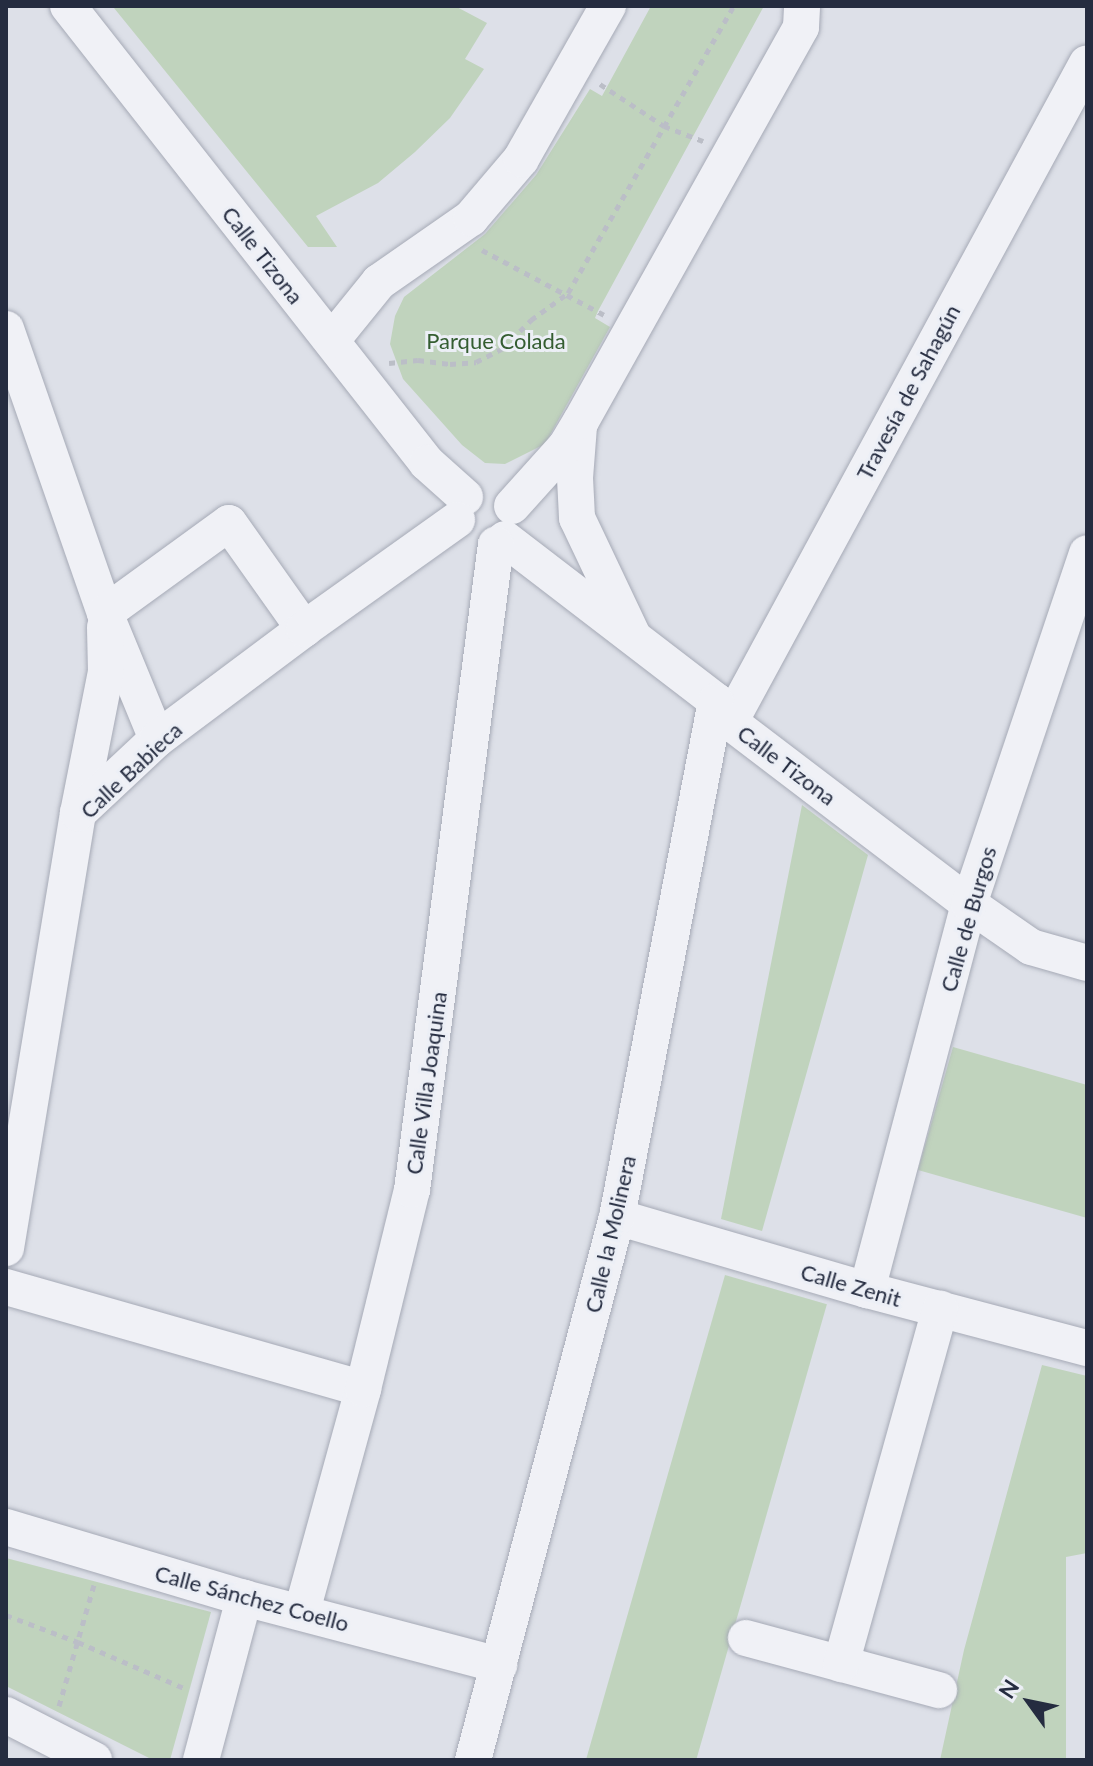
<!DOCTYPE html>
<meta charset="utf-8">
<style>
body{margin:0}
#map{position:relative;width:1093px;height:1766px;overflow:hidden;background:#dde0e8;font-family:Lato,sans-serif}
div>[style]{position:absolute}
.green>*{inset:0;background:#c0d3bd;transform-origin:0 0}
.path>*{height:5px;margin-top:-2.5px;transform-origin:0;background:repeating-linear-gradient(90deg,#bbbec7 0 6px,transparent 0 12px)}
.roads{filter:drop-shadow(0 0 2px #a6aab6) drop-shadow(0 0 2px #a6aab6)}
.minor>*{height:36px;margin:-18px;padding:0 18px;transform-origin:18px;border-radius:18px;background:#f0f1f6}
span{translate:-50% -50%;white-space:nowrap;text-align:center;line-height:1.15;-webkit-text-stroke:6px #eceff6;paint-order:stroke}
.street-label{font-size:22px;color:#252c40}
.park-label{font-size:22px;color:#345d31}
.frame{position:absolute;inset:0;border:8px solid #252c40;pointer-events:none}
.north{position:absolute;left:989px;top:1662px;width:80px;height:80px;-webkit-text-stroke:6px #eceff6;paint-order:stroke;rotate:303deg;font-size:22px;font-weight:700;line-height:32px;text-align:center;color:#252c40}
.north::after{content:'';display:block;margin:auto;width:28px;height:36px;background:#252c40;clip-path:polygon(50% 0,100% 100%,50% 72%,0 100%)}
</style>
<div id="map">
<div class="green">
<i style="clip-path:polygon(127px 6px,455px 6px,487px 23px,465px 59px,484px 69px,450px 118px,415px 152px,378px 183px,316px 216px,337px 247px,308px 247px,114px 8px)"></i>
<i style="clip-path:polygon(651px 6px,764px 6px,598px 311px,595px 318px,610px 327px,545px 444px,505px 464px,485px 463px,462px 445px,403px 379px,390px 344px,395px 316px,404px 297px,485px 234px,536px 175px,590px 89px,602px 96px)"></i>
<i style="clip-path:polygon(802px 805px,868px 855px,762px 1231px,721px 1219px)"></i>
<i style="clip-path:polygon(953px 1047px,1087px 1085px,1087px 1218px,918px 1170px)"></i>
<i style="left:725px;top:1275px;width:106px;height:503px;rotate:16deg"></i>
<i style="clip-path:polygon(1042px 1365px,1087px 1376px,1087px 1553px,1066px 1557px,1066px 1760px,940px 1760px,964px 1650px)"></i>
<i style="clip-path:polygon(6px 1558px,211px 1612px,170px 1760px,153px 1760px,6px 1686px)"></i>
</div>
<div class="path">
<i style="left:600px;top:84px;width:77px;rotate:33.3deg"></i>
<i style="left:664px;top:126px;width:42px;rotate:21deg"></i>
<i style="left:482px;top:250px;width:138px;rotate:28deg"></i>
<i style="left:389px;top:363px;width:29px;rotate:-6deg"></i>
<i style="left:418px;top:360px;width:32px;rotate:7deg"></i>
<i style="left:450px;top:364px;width:26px;rotate:-4deg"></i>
<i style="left:476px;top:362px;width:30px;rotate:-27deg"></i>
<i style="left:503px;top:348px;width:40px;rotate:-45deg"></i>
<i style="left:531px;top:320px;width:46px;rotate:-36.1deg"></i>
<i style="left:568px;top:293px;width:332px;rotate:-60deg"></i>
<i style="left:6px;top:1615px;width:77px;rotate:20.6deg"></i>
<i style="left:78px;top:1642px;width:118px;rotate:23.5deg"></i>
<i style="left:59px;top:1706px;width:126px;rotate:-73.9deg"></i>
</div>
<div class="roads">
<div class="minor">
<i style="left:68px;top:6px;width:581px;rotate:51.85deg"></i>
<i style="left:427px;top:463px;width:51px;rotate:41.8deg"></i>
<i style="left:6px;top:329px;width:301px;rotate:70.8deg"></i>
<i style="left:105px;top:613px;width:136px;rotate:67.6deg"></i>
<i style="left:332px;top:340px;width:75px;rotate:-51deg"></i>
<i style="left:379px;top:282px;width:112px;rotate:-34.8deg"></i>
<i style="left:471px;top:218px;width:77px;rotate:-49.7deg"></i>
<i style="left:521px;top:159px;width:176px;rotate:-60.4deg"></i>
<i style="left:579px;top:426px;width:52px;rotate:94.4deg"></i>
<i style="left:575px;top:478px;width:40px;rotate:87.1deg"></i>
<i style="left:577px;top:518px;width:128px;rotate:64.6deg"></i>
<i style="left:512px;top:506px;width:81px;rotate:-48deg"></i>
<i style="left:566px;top:446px;width:29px;rotate:-59deg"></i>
<i style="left:581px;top:421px;width:451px;rotate:-60.8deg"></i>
<i style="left:801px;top:27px;width:21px;rotate:-87deg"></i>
<i style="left:505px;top:539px;width:266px;rotate:37.5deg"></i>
<i style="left:716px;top:701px;width:25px;rotate:56deg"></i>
<i style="left:730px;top:722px;width:300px;rotate:37.3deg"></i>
<i style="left:969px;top:904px;width:75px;rotate:34.7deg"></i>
<i style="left:1031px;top:947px;width:58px;rotate:15.9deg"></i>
<i style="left:105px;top:613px;width:153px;rotate:-36deg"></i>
<i style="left:229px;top:523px;width:130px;rotate:54.7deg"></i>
<i style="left:730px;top:722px;width:749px;rotate:-61.55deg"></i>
<i style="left:78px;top:813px;width:144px;rotate:-78.8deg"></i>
<i style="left:106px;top:672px;width:45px;rotate:-91.3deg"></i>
<i style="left:617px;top:1217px;width:260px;rotate:16.3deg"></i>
<i style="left:867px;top:1290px;width:228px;rotate:14.8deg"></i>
<i style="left:6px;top:1248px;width:441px;rotate:-80.6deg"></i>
<i style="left:78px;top:813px;width:108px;rotate:-43.1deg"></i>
<i style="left:157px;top:739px;width:184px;rotate:-36.8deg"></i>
<i style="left:304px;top:629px;width:188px;rotate:-35.5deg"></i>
<i style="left:6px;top:1287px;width:371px;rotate:15.9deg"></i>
<i style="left:867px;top:1290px;width:399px;rotate:-75.2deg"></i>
<i style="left:969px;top:904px;width:370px;rotate:-71.4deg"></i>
<i style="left:6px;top:1527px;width:248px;rotate:16.6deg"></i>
<i style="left:244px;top:1598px;width:264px;rotate:14.7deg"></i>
<i style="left:302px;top:1611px;width:230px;rotate:-74.6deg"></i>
<i style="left:363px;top:1389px;width:205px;rotate:-76.2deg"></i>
<i style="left:412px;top:1190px;width:651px;rotate:-82.59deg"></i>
<i style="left:746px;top:1638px;width:200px;rotate:15.1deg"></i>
<i style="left:841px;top:1664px;width:369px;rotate:-74.4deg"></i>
<i style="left:6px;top:1715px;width:99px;rotate:27.1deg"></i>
<i style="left:201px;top:1760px;width:168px;rotate:-75.1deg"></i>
<i style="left:473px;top:1760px;width:562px;rotate:-75.15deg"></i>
<i style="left:617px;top:1217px;width:525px;rotate:-79.14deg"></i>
</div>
</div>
<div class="street-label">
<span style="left:263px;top:255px;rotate:52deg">Calle Tizona</span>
<span style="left:908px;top:392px;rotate:-62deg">Travesía de Sahagún</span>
<span style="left:787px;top:765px;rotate:37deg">Calle Tizona</span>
<span style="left:131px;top:770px;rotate:-43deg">Calle Babieca</span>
<span style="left:968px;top:919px;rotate:-74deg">Calle de Burgos</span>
<span style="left:426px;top:1083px;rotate:-82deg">Calle Villa Joaquina</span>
<span style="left:610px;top:1234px;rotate:-77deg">Calle la Molinera</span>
<span style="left:851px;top:1285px;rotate:16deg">Calle Zenit</span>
<span style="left:252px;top:1598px;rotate:15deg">Calle Sánchez Coello</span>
</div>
<div class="park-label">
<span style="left:496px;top:341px">Parque Colada</span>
</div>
<div class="frame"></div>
<div class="north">N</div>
</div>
